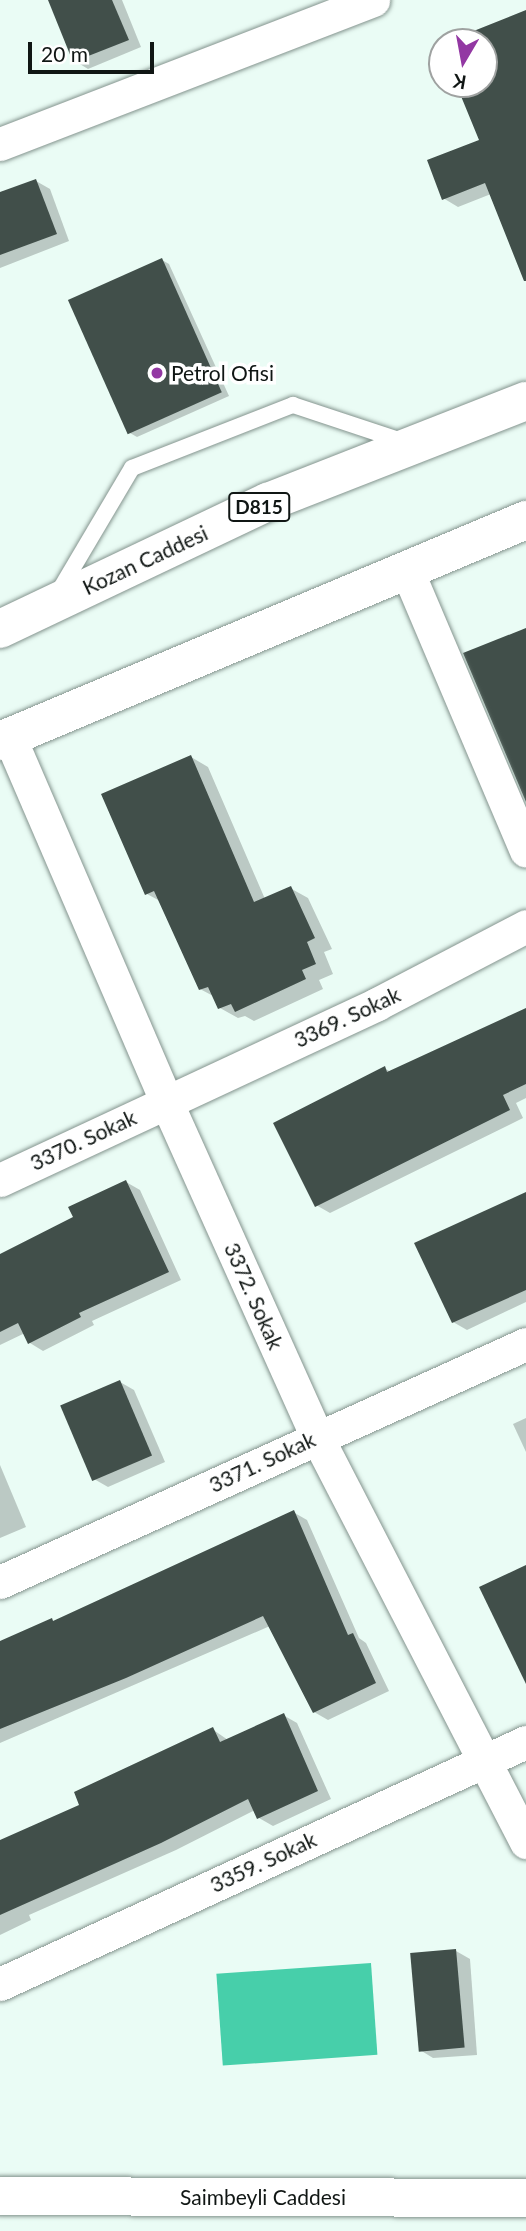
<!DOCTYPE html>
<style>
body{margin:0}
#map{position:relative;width:526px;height:2231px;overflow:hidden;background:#eafcf5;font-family:Lato,sans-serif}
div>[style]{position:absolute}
.water>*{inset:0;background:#47cfaa;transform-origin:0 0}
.shadow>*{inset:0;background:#0003}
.building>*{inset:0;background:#414f4a;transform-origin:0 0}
.roads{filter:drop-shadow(0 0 2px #84948e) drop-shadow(0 0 2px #84948e)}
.service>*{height:16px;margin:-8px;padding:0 8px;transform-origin:8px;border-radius:8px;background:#fff}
.minor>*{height:33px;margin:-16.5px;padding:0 16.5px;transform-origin:16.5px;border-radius:16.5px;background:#fff}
.secondary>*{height:38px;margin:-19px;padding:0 19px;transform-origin:19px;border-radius:19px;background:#fff}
.trunk>*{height:38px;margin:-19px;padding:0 19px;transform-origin:19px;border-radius:19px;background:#fff}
.dots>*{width:19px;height:19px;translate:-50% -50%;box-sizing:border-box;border:4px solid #fff;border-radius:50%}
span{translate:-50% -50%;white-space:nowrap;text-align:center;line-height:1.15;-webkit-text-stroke:7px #fff;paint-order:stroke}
.shield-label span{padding:2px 5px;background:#fff;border:2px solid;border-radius:5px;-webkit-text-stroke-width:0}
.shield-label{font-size:19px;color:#101614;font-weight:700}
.poi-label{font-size:21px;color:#101614}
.left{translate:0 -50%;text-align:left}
.street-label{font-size:21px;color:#101614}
.north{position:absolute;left:428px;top:28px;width:70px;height:70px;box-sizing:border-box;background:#fff;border:2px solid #9fa2a1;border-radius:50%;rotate:190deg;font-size:19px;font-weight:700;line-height:28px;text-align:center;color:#101614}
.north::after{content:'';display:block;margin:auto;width:24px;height:32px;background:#9338a3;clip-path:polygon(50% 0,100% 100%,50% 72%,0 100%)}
.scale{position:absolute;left:28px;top:42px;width:126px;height:32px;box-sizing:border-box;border:4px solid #101614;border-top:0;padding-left:9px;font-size:21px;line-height:24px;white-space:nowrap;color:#101614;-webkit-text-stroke:5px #fff;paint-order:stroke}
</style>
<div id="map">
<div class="water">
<i style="left:371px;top:1963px;width:92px;height:155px;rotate:86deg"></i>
</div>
<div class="shadow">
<i style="clip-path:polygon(50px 0,122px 0,141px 47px,88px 69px,75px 61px)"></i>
<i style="clip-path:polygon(526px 12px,526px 280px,491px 194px,458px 207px,443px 198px,482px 141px,458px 84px,484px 84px,484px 42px,451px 42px)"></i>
<i style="clip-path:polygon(36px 181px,50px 189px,69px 241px,0 268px,0 194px)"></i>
<i style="clip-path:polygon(162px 260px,169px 264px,229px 396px,137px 437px,130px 433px)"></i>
<i style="clip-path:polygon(191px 757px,208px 767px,265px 899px,290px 888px,308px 898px,332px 949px,324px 952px,333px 974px,319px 980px,323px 989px,254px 1021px,245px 1016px,238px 1018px,220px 1008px,215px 997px,200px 989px,160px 901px,147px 894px)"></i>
<i style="clip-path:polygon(526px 1009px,526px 1098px,516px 1103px,523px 1118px,330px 1213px,316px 1205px,384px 1068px,391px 1072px)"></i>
<i style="clip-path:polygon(126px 1182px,140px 1190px,181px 1280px,92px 1321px,94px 1325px,43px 1351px,30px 1343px,25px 1333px,0 1345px,0 1256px,75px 1218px)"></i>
<i style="clip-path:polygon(526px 1194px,526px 1302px,467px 1330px,453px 1322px)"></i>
<i style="clip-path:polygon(120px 1382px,134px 1390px,165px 1462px,108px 1487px,94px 1479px)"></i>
<i style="clip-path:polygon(526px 1418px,526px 1452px,513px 1424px)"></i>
<i style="clip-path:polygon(0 1465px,26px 1527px,0 1538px)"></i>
<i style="clip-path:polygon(293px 1512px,307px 1520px,359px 1638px,366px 1643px,389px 1691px,328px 1720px,314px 1712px,270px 1626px,0 1743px,0 1643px,52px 1620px,55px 1622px)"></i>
<i style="clip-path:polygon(283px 1715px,297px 1723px,331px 1799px,273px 1826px,259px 1818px,255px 1810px,176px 1850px,29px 1915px,31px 1920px,0 1935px,0 1842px,82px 1806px,212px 1729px,228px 1740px)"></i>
<i style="clip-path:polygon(456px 1951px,470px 1959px,477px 2055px,433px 2058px,420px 2050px)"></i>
</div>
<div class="building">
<i style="clip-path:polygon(48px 0,112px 0,129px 40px,73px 62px)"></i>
<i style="clip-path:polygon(526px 10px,526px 281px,524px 281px,485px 183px,442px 200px,427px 160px,479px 140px,456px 84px,484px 84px,484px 42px,446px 42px)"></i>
<i style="clip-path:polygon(36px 179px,57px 234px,0 255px,0 192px)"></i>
<i style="left:162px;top:258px;width:147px;height:103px;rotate:66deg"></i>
<i style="clip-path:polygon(526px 628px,526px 802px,463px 653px)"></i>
<i style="clip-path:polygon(191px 755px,254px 902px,291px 886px,315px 938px,307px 942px,316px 964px,302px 970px,306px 979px,235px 1012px,231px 1004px,218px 1009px,208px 987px,199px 990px,154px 891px,145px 895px,101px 794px)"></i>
<i style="clip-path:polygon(526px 1008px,526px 1084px,503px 1095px,510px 1110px,315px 1207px,273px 1123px,385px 1066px,387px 1072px)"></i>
<i style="clip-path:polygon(126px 1180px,169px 1272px,79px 1313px,81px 1317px,28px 1344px,18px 1323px,0 1332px,0 1254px,73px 1217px,68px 1207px)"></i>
<i style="clip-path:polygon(526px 1192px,526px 1290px,452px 1323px,414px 1243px)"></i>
<i style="left:120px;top:1380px;width:82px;height:65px;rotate:67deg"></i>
<i style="clip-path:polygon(294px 1510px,348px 1635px,353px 1633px,376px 1683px,313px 1713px,263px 1616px,126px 1678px,0 1729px,0 1641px,52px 1618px,53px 1621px)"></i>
<i style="clip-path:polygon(526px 1565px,526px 1684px,479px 1587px)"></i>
<i style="clip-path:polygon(284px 1713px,318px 1791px,257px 1819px,248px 1799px,161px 1843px,0 1915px,0 1840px,79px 1805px,74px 1792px,213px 1727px,220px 1742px)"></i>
<i style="left:456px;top:1949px;width:99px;height:46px;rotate:85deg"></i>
</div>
<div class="roads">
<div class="service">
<i style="left:58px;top:593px;width:145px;rotate:-59.4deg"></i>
<i style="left:132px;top:468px;width:173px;rotate:-21.4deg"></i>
<i style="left:293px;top:405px;width:118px;rotate:18.3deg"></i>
</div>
<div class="minor">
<i style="left:0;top:144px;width:400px;rotate:-21.1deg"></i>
<i style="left:406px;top:568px;width:307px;rotate:67deg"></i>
<i style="left:9px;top:736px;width:397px;rotate:66.7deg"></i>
<i style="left:166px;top:1101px;width:368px;rotate:65.8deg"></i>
<i style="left:317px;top:1437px;width:456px;rotate:62.7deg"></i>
<i style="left:0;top:1180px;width:416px;rotate:-25deg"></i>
<i style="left:377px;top:1004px;width:168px;rotate:-27.6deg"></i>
<i style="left:0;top:1582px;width:577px;rotate:-24.35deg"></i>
<i style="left:0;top:1984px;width:579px;rotate:-24.71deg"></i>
</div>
<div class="secondary">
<i style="left:0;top:2196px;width:526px;rotate:0.22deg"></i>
</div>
<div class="trunk">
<i style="left:0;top:629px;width:297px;rotate:-25.4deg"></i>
<i style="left:268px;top:502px;width:277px;rotate:-21.4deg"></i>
<i style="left:0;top:741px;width:571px;rotate:-22.79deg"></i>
</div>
</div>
<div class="dots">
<i style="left:157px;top:373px;background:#9338a3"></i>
</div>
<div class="shield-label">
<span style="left:259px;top:507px">D815</span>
</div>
<div class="poi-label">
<span class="left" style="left:171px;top:373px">Petrol Ofisi</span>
</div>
<div class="street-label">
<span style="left:145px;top:560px;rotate:-25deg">Kozan Caddesi</span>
<span style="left:347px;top:1017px;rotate:-25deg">3369. Sokak</span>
<span style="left:83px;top:1140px;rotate:-25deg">3370. Sokak</span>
<span style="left:254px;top:1296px;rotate:66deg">3372. Sokak</span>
<span style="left:262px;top:1462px;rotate:-25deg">3371. Sokak</span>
<span style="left:263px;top:1862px;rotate:-25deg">3359. Sokak</span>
<span style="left:263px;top:2197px">Saimbeyli Caddesi</span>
</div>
<div class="north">K</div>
<div class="scale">20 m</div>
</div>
